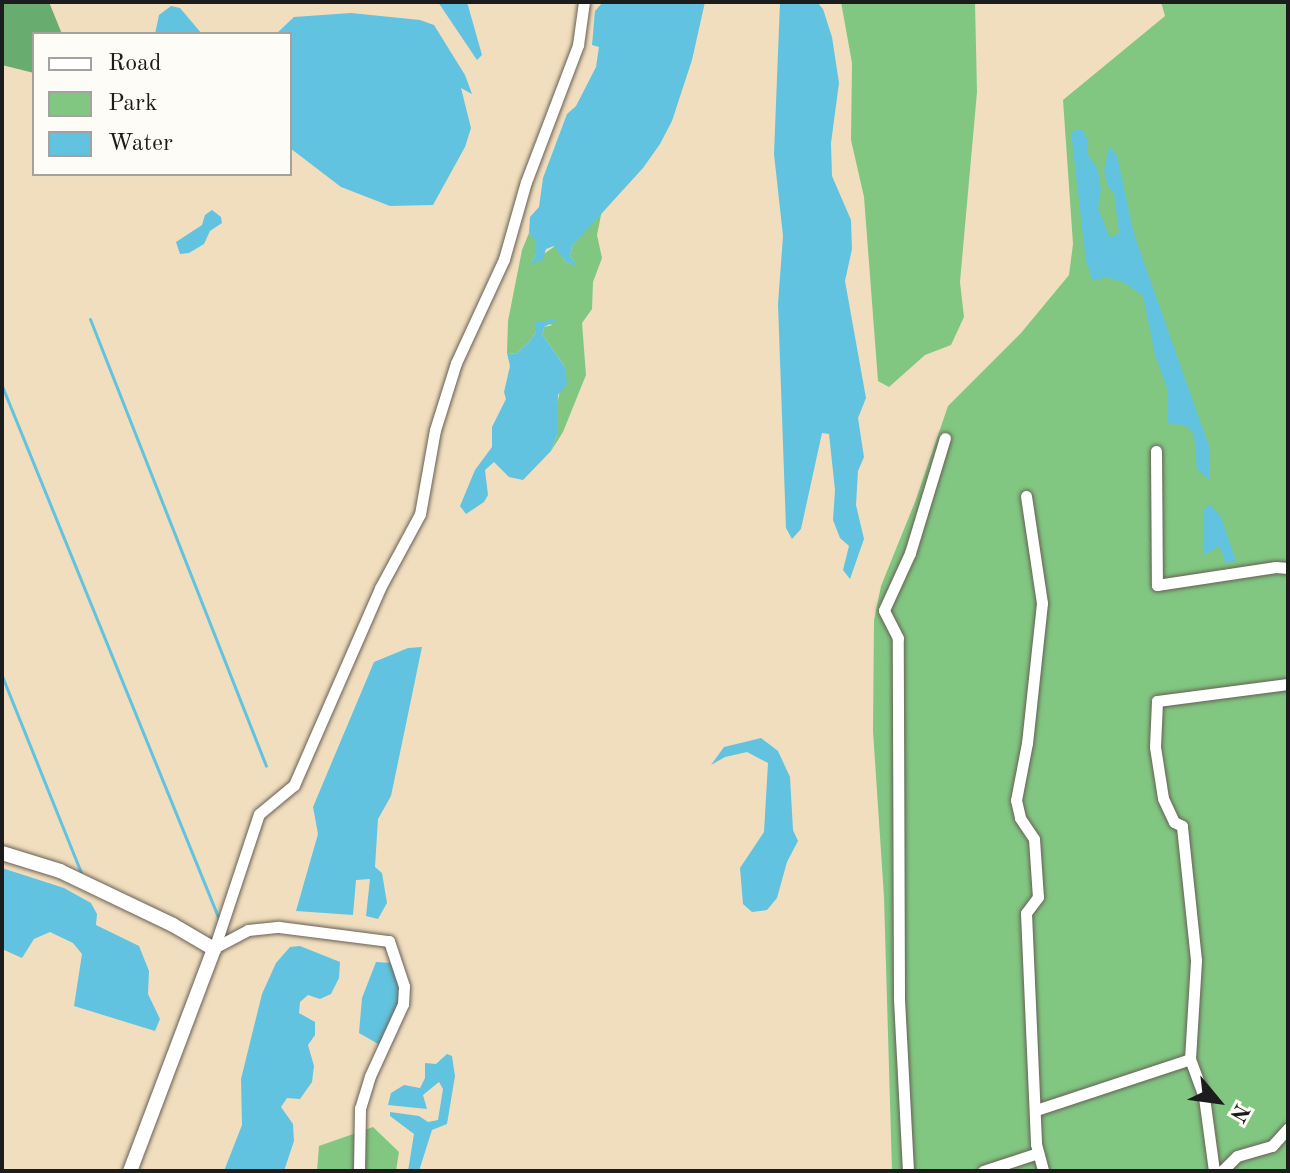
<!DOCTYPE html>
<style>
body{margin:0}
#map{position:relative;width:1290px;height:1173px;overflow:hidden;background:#f1debe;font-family:"Old Standard TT",serif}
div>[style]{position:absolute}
.green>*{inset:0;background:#81c782}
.forest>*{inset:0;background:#68ac70}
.water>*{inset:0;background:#61c3df}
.stream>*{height:3px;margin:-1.5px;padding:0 1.5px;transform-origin:1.5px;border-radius:1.5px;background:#61c3df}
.roads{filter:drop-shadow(0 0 2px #676055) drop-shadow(0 0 2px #676055)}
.minor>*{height:11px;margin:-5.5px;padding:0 5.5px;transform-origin:5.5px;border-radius:5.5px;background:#fff}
.tertiary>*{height:14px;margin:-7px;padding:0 7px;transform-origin:7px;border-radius:7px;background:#fff}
span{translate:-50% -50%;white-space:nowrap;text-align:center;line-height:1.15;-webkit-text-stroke:6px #fdfcf7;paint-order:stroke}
.frame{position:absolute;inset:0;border:4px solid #1c1c1c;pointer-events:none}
.legend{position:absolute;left:32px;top:32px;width:260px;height:144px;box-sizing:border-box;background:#fdfcf7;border:2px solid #a3a29f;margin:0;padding:10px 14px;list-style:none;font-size:24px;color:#1c1c1c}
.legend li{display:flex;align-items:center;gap:16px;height:40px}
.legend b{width:40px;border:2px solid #a3a29f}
.north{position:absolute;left:1178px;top:1061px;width:80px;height:80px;-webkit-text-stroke:6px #fdfcf7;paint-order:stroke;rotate:119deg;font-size:22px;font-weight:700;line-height:32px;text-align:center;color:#1c1c1c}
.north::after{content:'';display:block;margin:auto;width:28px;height:36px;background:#1c1c1c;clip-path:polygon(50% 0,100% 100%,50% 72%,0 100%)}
</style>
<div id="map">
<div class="green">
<i style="clip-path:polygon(841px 2px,975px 2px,977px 92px,960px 282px,964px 317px,951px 345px,925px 355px,889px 387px,878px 381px,864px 197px,851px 140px,852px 63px)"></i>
<i style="clip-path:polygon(1161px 2px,1288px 2px,1288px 1171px,892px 1171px,884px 897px,873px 731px,874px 620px,881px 586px,915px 502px,948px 406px,1021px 333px,1069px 275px,1073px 244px,1063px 100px,1165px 16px)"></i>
<i style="clip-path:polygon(602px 210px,597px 235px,602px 258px,593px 282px,592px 309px,582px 323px,586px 375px,563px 432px,551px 451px,557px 435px,555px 414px,565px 367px,542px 334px,544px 327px,553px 325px,536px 322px,536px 332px,529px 342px,516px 354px,507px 353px,508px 321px,522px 250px,529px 233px,536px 241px,536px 255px,530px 264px,555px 246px,566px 262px,576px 265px,570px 256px,572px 246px)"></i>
<i style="clip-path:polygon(373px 1127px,399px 1152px,396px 1171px,317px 1171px,319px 1146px)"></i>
</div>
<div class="forest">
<i style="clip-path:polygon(2px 2px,49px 2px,62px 34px,34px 34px,34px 73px,2px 65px)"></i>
</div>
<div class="water">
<i style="clip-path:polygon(438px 2px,467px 2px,482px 55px,477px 60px)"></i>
<i style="clip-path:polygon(603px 2px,705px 2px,692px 60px,672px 121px,660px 144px,643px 168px,572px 246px,570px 256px,577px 266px,566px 262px,554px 246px,546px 249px,543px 259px,529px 265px,536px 255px,536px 242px,529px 233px,530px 217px,539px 207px,543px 178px,567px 114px,576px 106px,596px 67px,599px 47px,592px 45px,595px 11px)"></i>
<i style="clip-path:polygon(780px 2px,817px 2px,823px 9px,832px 37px,839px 83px,831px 143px,832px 176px,851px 220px,852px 249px,845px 281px,866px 398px,858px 418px,864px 457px,858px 471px,856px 505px,864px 539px,850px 579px,843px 570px,849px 546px,840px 538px,833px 520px,835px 490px,829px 434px,822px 433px,801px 529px,792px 539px,786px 528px,778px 304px,783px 236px,774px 154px)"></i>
<i style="clip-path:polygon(171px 6px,180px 8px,202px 34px,155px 34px,159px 15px)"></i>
<i style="clip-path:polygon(351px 13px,420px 20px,434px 25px,465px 75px,472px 94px,461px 88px,471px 128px,465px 147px,433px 205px,390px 206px,341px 187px,290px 148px,290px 34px,276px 34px,294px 17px)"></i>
<i style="clip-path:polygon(1082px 129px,1088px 141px,1088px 155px,1098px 169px,1101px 190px,1098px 208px,1110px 238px,1119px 233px,1114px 193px,1108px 187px,1104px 171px,1109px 146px,1117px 156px,1134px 234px,1210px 449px,1209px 480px,1197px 469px,1194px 434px,1185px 425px,1168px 424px,1168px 391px,1155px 355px,1143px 296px,1123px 282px,1106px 277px,1093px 281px,1086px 262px,1071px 132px)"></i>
<i style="clip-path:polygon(212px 210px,221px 217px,222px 223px,210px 231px,204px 244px,189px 253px,180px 254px,176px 242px,202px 225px,205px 215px)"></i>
<i style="clip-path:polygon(559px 319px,544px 327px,542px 334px,565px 367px,567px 384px,558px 395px,557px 435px,551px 451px,523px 480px,509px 477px,494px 462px,485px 470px,488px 495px,484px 502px,466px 514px,460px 506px,475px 470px,492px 447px,492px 427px,506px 399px,504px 392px,510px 366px,507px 353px,516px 354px,529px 342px,536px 332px,536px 322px)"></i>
<i style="clip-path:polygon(1210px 504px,1221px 517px,1236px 561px,1226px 563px,1219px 546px,1204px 555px,1203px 510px)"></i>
<i style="clip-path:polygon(422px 647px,391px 796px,378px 819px,375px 867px,382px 873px,387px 903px,378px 919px,366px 916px,370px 879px,356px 880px,353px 915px,296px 911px,318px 834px,313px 807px,374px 662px,408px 648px)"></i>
<i style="clip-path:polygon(761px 738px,778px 751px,790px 777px,793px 830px,798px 841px,787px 862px,777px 898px,767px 910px,752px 912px,743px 904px,740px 868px,764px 832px,768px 763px,747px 752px,725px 757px,711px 765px,724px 747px)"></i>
<i style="clip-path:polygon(2px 868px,64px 888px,91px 903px,97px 914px,96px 925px,139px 946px,149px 971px,148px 994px,160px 1019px,155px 1031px,74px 1006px,82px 954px,73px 943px,50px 932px,34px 939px,22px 958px,2px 949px)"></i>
<i style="clip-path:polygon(300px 946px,340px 962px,339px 978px,331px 994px,320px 999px,308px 995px,300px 1002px,299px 1013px,315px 1022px,315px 1035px,308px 1045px,314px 1066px,312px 1082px,300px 1099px,287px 1098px,281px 1107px,293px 1124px,294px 1141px,284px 1171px,224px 1171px,242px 1125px,241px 1079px,262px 994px,276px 963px,290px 947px)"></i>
<i style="clip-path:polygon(376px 962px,393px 963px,399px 978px,401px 1000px,380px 1045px,359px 1033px,362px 998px)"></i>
<i style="clip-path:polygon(447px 1054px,452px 1056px,455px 1076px,447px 1124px,432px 1130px,419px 1171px,408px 1171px,414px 1134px,390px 1116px,390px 1112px,419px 1116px,428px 1122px,438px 1120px,443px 1089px,439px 1082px,423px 1095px,427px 1109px,388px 1105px,391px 1093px,404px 1085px,420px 1088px,425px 1078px,425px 1063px,436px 1064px)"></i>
</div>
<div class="stream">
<i style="left:90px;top:319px;width:480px;rotate:68.5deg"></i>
<i style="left:2px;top:386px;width:575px;rotate:67.85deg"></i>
<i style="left:2px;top:676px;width:212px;rotate:68.1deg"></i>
</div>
<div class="roads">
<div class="minor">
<i style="left:1156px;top:451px;width:134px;rotate:89.6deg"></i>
<i style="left:1157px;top:585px;width:120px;rotate:-8.6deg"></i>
<i style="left:1276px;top:567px;width:12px;rotate:5deg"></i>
<i style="left:1026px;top:496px;width:108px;rotate:81.5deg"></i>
<i style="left:1042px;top:603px;width:141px;rotate:96.1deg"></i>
<i style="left:1027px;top:743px;width:58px;rotate:100.9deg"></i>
<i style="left:1016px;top:800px;width:18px;rotate:77deg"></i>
<i style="left:1020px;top:818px;width:25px;rotate:56deg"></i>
<i style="left:1034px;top:839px;width:58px;rotate:86.1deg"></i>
<i style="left:1038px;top:897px;width:20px;rotate:127deg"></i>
<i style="left:1026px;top:913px;width:231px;rotate:87.5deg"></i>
<i style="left:1036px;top:1144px;width:28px;rotate:75deg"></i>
<i style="left:216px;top:947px;width:36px;rotate:-28deg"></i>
<i style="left:248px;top:930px;width:31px;rotate:-6deg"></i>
<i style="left:279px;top:927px;width:111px;rotate:7.3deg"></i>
<i style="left:389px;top:941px;width:47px;rotate:71.6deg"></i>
<i style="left:404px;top:986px;width:18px;rotate:93deg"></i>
<i style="left:403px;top:1004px;width:79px;rotate:114.6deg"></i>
<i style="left:370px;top:1076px;width:34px;rotate:107deg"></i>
<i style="left:360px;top:1108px;width:63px;rotate:90.9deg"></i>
<i style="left:214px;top:949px;width:142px;rotate:-71.6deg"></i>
<i style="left:259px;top:814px;width:45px;rotate:-39.6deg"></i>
<i style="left:294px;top:785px;width:215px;rotate:-66.4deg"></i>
<i style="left:380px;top:588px;width:84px;rotate:-61.6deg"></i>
<i style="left:420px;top:514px;width:85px;rotate:-79.9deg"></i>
<i style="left:435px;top:430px;width:70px;rotate:-72.6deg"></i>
<i style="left:456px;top:363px;width:115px;rotate:-65.2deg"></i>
<i style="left:504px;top:259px;width:80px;rotate:-74.1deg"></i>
<i style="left:526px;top:182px;width:147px;rotate:-69.2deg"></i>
<i style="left:578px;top:45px;width:43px;rotate:-82.1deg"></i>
<i style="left:1036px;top:1110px;width:162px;rotate:-18.3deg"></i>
<i style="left:908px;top:1171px;width:174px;rotate:-93deg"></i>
<i style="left:899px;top:997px;width:359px;rotate:-90.2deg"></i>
<i style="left:898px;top:638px;width:31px;rotate:-117deg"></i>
<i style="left:884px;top:610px;width:63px;rotate:-65.5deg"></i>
<i style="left:910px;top:553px;width:120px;rotate:-73.1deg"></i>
<i style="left:983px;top:1171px;width:58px;rotate:-18.1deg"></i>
<i style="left:1214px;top:1171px;width:75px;rotate:-97.7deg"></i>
<i style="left:1204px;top:1097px;width:40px;rotate:-110.2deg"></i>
<i style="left:1190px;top:1059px;width:99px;rotate:-86.5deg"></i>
<i style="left:1196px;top:960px;width:135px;rotate:-96deg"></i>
<i style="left:1182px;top:826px;width:9px;rotate:-153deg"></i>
<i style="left:1174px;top:822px;width:26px;rotate:-115deg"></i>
<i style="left:1163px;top:798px;width:52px;rotate:-98.9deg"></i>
<i style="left:1155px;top:747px;width:46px;rotate:-87.5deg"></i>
<i style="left:1157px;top:701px;width:132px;rotate:-7.4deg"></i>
<i style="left:1222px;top:1171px;width:21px;rotate:-45deg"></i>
<i style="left:1237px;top:1156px;width:36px;rotate:-16deg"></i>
<i style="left:1272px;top:1146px;width:24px;rotate:-48deg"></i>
</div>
<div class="tertiary">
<i style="left:2px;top:853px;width:61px;rotate:17.2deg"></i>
<i style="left:60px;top:871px;width:125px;rotate:25.5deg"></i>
<i style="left:173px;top:925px;width:48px;rotate:30.3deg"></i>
<i style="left:214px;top:949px;width:237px;rotate:110.7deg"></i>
</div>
</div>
<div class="frame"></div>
<ul class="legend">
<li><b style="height:10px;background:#fff"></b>Road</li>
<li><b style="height:22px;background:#81c782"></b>Park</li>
<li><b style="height:22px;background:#61c3df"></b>Water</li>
</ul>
<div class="north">N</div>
</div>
